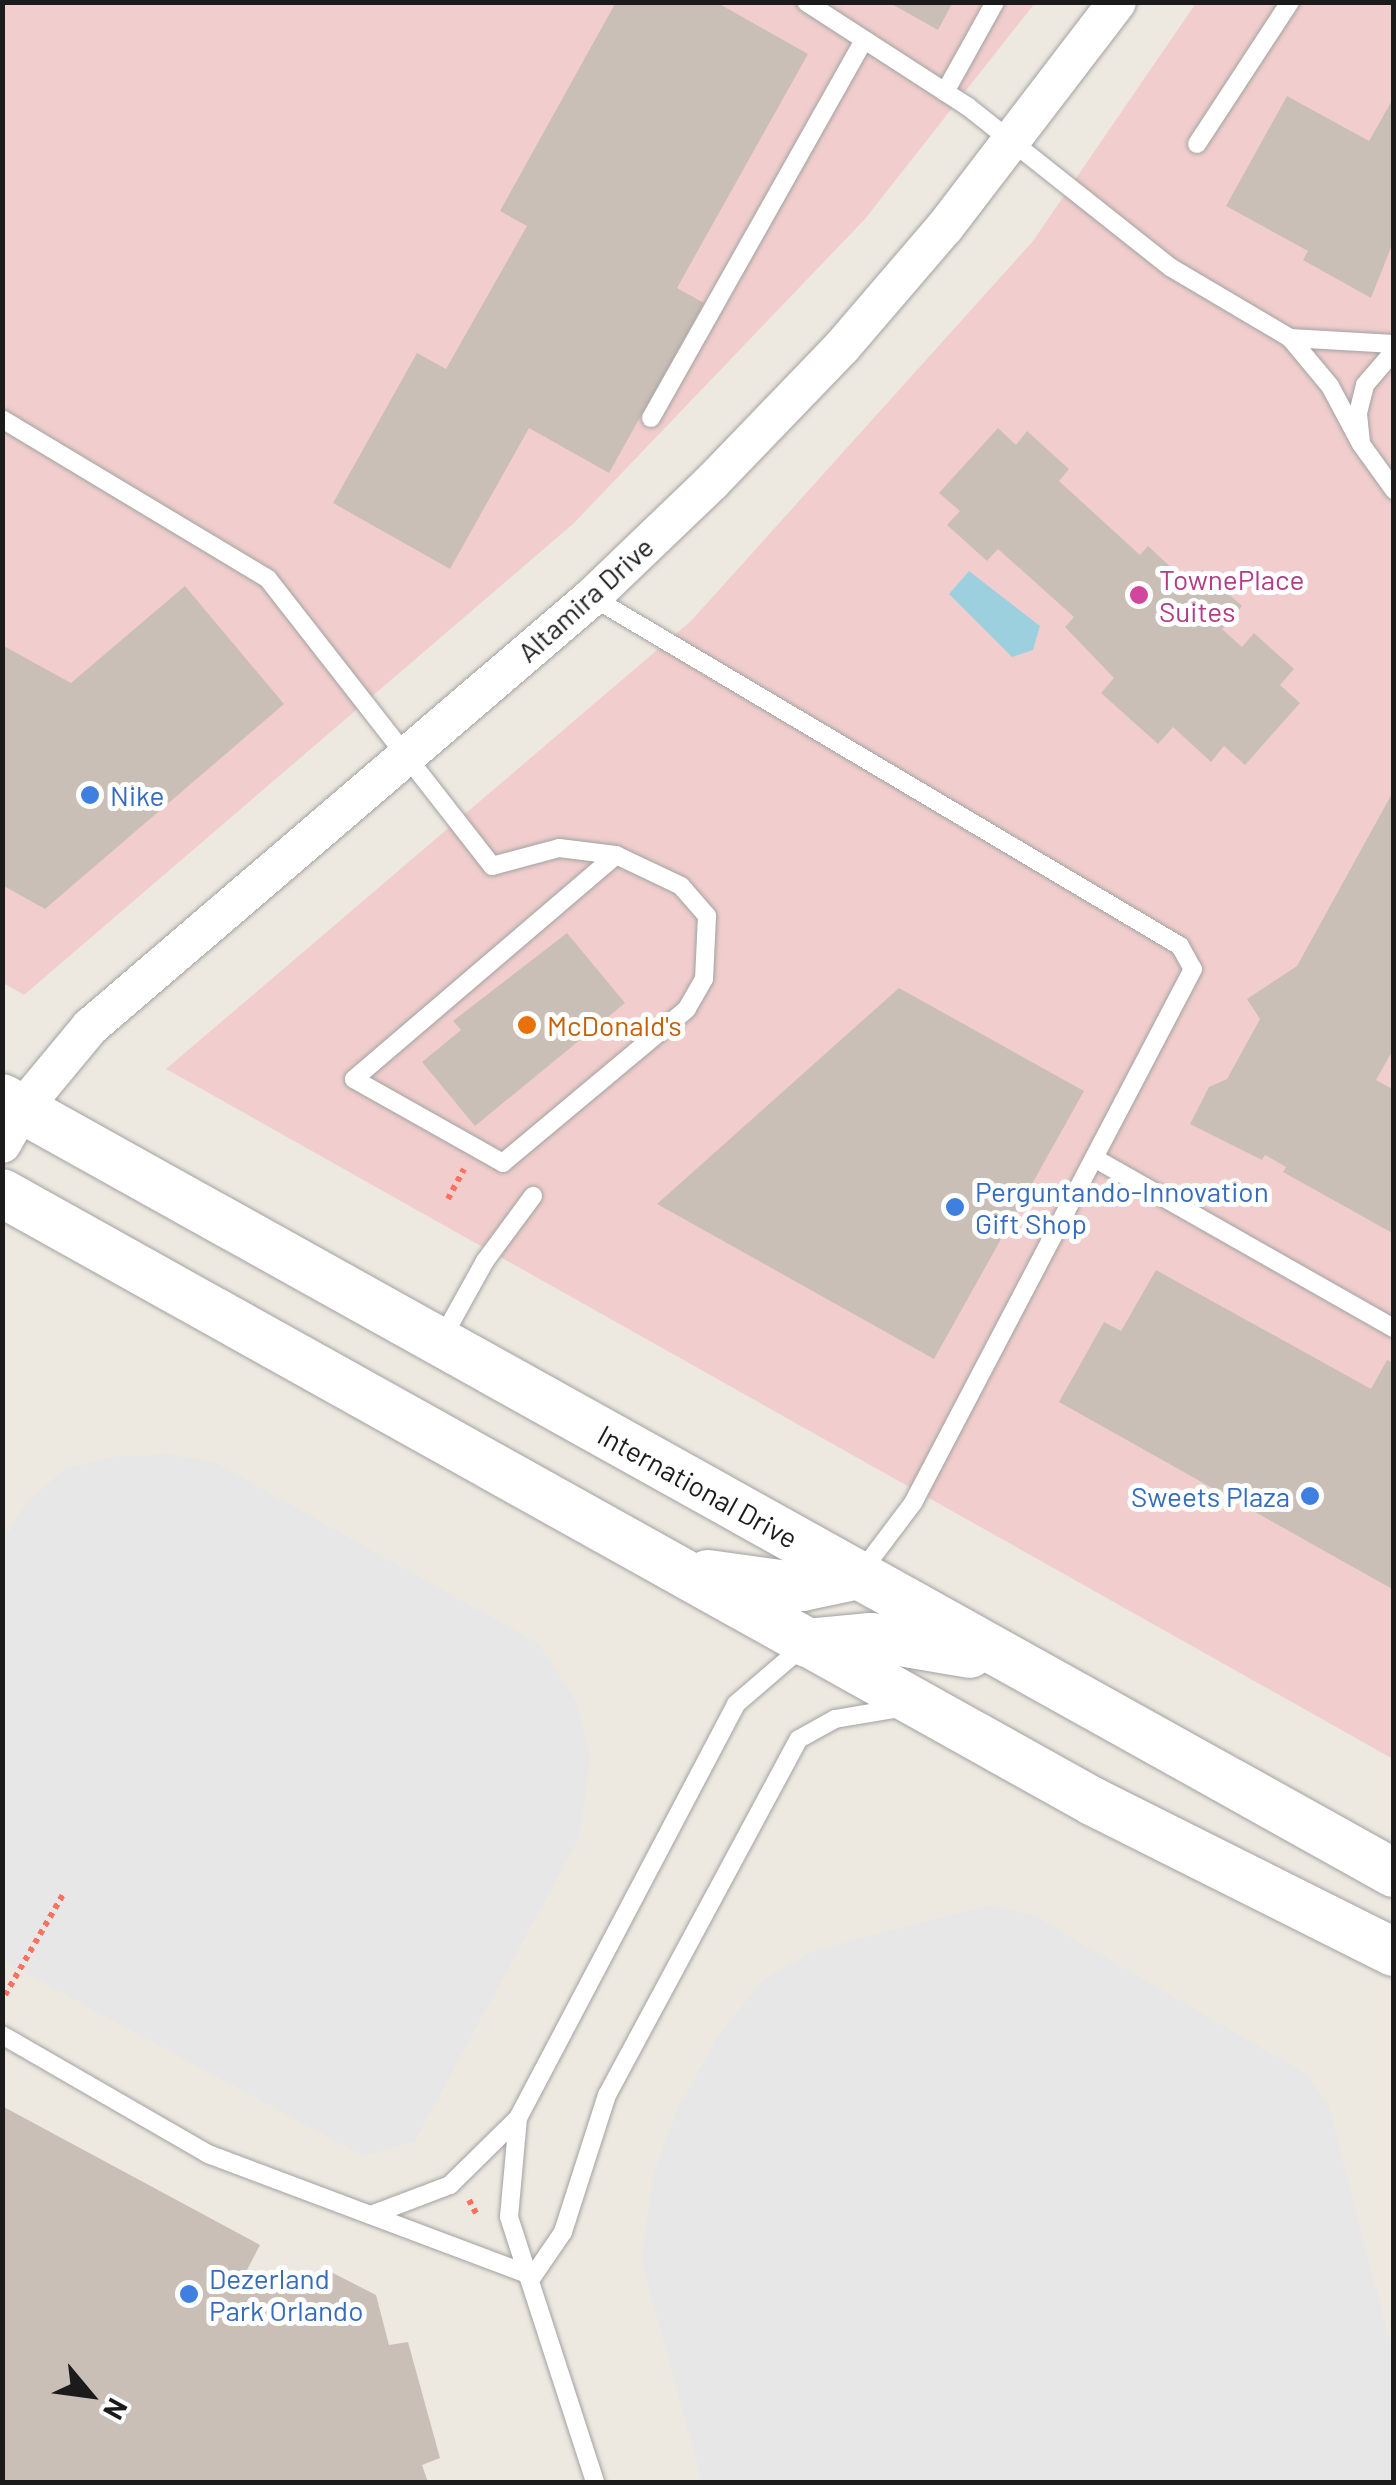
<!DOCTYPE html>
<html>
<head>
<meta charset="utf-8">
<style>
  body { margin:0 }
  #map { position:relative; width:1396px; height:2485px; overflow:hidden; background:#eee9e0; font-family:Barlow,sans-serif }
  div>[style] { position:absolute }
  .commercial>* { inset:0; background:#f1cecd }
  .parking>* { inset:0; background:#e7e7e7 }
  .water>* { inset:0; background:#9cd0df }
  .building>* { inset:0; background:#cabfb6 }
  .path>* { height:6px; margin-top:-3px; transform-origin:0; background:repeating-linear-gradient(90deg,#ff715f 0 5px,transparent 0 10px) }
  .roads { filter:drop-shadow(0 0 2px #a2a2a2) drop-shadow(0 0 2px #a2a2a2) }
  .service>* { height:18px; margin:-9px; padding:0 9px; transform-origin:9px; border-radius:9px; background:#fff }
  .minor>* { height:38px; margin:-19px; padding:0 19px; transform-origin:19px; border-radius:19px; background:#fff }
  .tertiary>* { height:48px; margin:-24px; padding:0 24px; transform-origin:24px; border-radius:24px; background:#fff }
  .dots>* { width:28px; height:28px; translate:-50% -50%; box-sizing:border-box; border:5px solid #fff; border-radius:50% }
  span { translate:-50% -50%; white-space:nowrap; text-align:center; line-height:1.15; -webkit-text-stroke:10px #fff; paint-order:stroke }
  .hotel-label { font-size:28px; color:#b23c85 }
  .left { translate:0 -50%; text-align:left }
  .street-label { font-size:28px; color:#1b1b1b }
  .shop-label { font-size:28px; color:#366cbe }
  .right { translate:-100% -50%; text-align:right }
  .food-label { font-size:28px; color:#c56008 }
  .frame { position:absolute; inset:0; border:5px solid #1b1b1b; pointer-events:none }
  .north { position:absolute; left:40px; top:2345px; width:100px; height:100px; -webkit-text-stroke:8px #fff; paint-order:stroke; rotate:119deg; font-size:28px; font-weight:700; line-height:40px; text-align:center; color:#1b1b1b }
  .north::after { content:''; display:block; margin:auto; width:35px; height:45px; background:#1b1b1b; clip-path:polygon(50% 0,100% 100%,50% 72%,0 100%) }
</style>
</head>
<body>
<div id="map">
  <div class="commercial">
    <div style="clip-path:polygon(3px 3px,1035px 3px,865px 219px,574px 523px,24px 995px,3px 983px)"></div>
    <div style="clip-path:polygon(1196px 3px,1393px 3px,1393px 1759px,166px 1069px,691px 621px,1033px 241px)"></div>
  </div>
  <div class="parking">
    <div style="clip-path:polygon(167px 1454px,214px 1462px,539px 1644px,576px 1701px,591px 1757px,579px 1838px,415px 2141px,363px 2156px,3px 1961px,3px 1542px,24px 1505px,63px 1470px,111px 1457px)"></div>
    <div style="clip-path:polygon(993px 1904px,1036px 1917px,1306px 2074px,1329px 2106px,1393px 2354px,1393px 2482px,702px 2482px,641px 2260px,653px 2175px,677px 2110px,719px 2034px,764px 1979px,813px 1951px)"></div>
  </div>
  <div class="water">
    <div style="clip-path:polygon(969px 571px,1040px 626px,1033px 650px,1012px 657px,949px 594px)"></div>
  </div>
  <div class="building">
    <div style="clip-path:polygon(616px 2px,716px 2px,808px 54px,677px 288px,704px 303px,609px 473px,529px 428px,450px 569px,333px 503px,417px 353px,446px 369px,527px 226px,500px 211px)"></div>
    <div style="clip-path:polygon(888px 2px,953px 2px,938px 30px)"></div>
    <div style="clip-path:polygon(1287px 96px,1369px 141px,1394px 97px,1394px 240px,1371px 298px,1303px 260px,1308px 251px,1226px 206px)"></div>
    <div style="clip-path:polygon(998px 428px,1016px 445px,1027px 431px,1069px 469px,1059px 481px,1140px 555px,1148px 546px,1189px 584px,1202px 570px,1242px 606px,1222px 629px,1242px 647px,1254px 633px,1294px 669px,1280px 685px,1300px 703px,1245px 765px,1224px 746px,1211px 762px,1173px 727px,1158px 744px,1101px 693px,1114px 678px,1065px 627px,1074px 617px,998px 549px,987px 561px,947px 525px,960px 511px,939px 493px)"></div>
    <div style="clip-path:polygon(185px 586px,284px 704px,45px 909px,2px 885px,2px 645px,71px 683px)"></div>
    <div style="clip-path:polygon(1394px 790px,1394px 1048px,1376px 1080px,1394px 1090px,1394px 1234px,1283px 1172px,1286px 1167px,1265px 1155px,1262px 1160px,1190px 1124px,1209px 1087px,1227px 1079px,1260px 1019px,1247px 999px,1297px 966px)"></div>
    <div style="clip-path:polygon(567px 933px,625px 1003px,475px 1126px,422px 1062px,461px 1030px,453px 1021px)"></div>
    <div style="clip-path:polygon(899px 988px,1084px 1091px,934px 1359px,657px 1204px)"></div>
    <div style="clip-path:polygon(1156px 1270px,1371px 1389px,1387px 1360px,1394px 1363px,1394px 1590px,1059px 1402px,1104px 1322px,1121px 1331px)"></div>
    <div style="clip-path:polygon(2px 2106px,260px 2245px,238px 2287px,254px 2293px,329px 2271px,376px 2295px,389px 2345px,408px 2342px,440px 2458px,422px 2465px,428px 2482px,2px 2482px)"></div>
  </div>
  <div class="path">
    <div style="left:448px;top:1199px;width:34px;rotate:-62deg"></div>
    <div style="left:5px;top:1995px;width:118px;rotate:-60deg"></div>
    <div style="left:469px;top:2200px;width:15px;rotate:62deg"></div>
  </div>
  <div class="roads">
    <div class="service">
      <div style="left:806px;top:2px;width:192px;rotate:32.9deg"></div>
      <div style="left:967px;top:106px;width:259px;rotate:38.4deg"></div>
      <div style="left:1170px;top:267px;width:139px;rotate:30.6deg"></div>
      <div style="left:1290px;top:338px;width:62px;rotate:50.2deg"></div>
      <div style="left:1330px;top:386px;width:66px;rotate:61.9deg"></div>
      <div style="left:945px;top:92px;width:103px;rotate:-60.9deg"></div>
      <div style="left:1197px;top:144px;width:170px;rotate:-56.8deg"></div>
      <div style="left:1290px;top:338px;width:104px;rotate:3.3deg"></div>
      <div style="left:1394px;top:351px;width:45px;rotate:130.5deg"></div>
      <div style="left:1365px;top:385px;width:30px;rotate:104deg"></div>
      <div style="left:1358px;top:414px;width:30px;rotate:84deg"></div>
      <div style="left:1361px;top:444px;width:57px;rotate:54.3deg"></div>
      <div style="left:651px;top:418px;width:434px;rotate:-60.6deg"></div>
      <div style="left:2px;top:419px;width:310px;rotate:31deg"></div>
      <div style="left:268px;top:579px;width:364px;rotate:52deg"></div>
      <div style="left:492px;top:866px;width:69px;rotate:-15deg"></div>
      <div style="left:559px;top:848px;width:57px;rotate:7deg"></div>
      <div style="left:616px;top:855px;width:72px;rotate:25.5deg"></div>
      <div style="left:681px;top:886px;width:40px;rotate:49deg"></div>
      <div style="left:707px;top:916px;width:63px;rotate:92.7deg"></div>
      <div style="left:704px;top:979px;width:34px;rotate:120deg"></div>
      <div style="left:687px;top:1009px;width:240px;rotate:140.1deg"></div>
      <div style="left:503px;top:1163px;width:171px;rotate:-150.6deg"></div>
      <div style="left:354px;top:1079px;width:345px;rotate:-40.5deg"></div>
      <div style="left:592px;top:597px;width:684px;rotate:30.69deg"></div>
      <div style="left:1180px;top:946px;width:26px;rotate:61deg"></div>
      <div style="left:1193px;top:969px;width:603px;rotate:117.67deg"></div>
      <div style="left:913px;top:1503px;width:86px;rotate:127deg"></div>
      <div style="left:1096px;top:1159px;width:343px;rotate:29.6deg"></div>
      <div style="left:440px;top:1342px;width:93px;rotate:-60.9deg"></div>
      <div style="left:485px;top:1261px;width:81px;rotate:-53.6deg"></div>
      <div style="left:2px;top:2035px;width:238px;rotate:30deg"></div>
      <div style="left:208px;top:2154px;width:347px;rotate:20.6deg"></div>
      <div style="left:518px;top:2118px;width:99px;rotate:95.2deg"></div>
      <div style="left:509px;top:2217px;width:279px;rotate:72deg"></div>
      <div style="left:371px;top:2215px;width:85px;rotate:-20.8deg"></div>
      <div style="left:450px;top:2185px;width:95px;rotate:-44.6deg"></div>
      <div style="left:518px;top:2118px;width:468px;rotate:-62.2deg"></div>
      <div style="left:736px;top:1704px;width:94px;rotate:-40.7deg"></div>
      <div style="left:533px;top:2276px;width:53px;rotate:-55.7deg"></div>
      <div style="left:563px;top:2232px;width:144px;rotate:-72.2deg"></div>
      <div style="left:607px;top:2095px;width:404px;rotate:-61.7deg"></div>
      <div style="left:799px;top:1739px;width:41px;rotate:-29.1deg"></div>
      <div style="left:835px;top:1719px;width:71px;rotate:-9.7deg"></div>
    </div>
    <div class="minor">
      <div style="left:2px;top:1144px;width:40px;rotate:-60.3deg"></div>
      <div style="left:22px;top:1109px;width:107px;rotate:-50.3deg"></div>
      <div style="left:90px;top:1027px;width:661px;rotate:-40.58deg"></div>
      <div style="left:592px;top:597px;width:166px;rotate:-43.8deg"></div>
      <div style="left:712px;top:482px;width:187px;rotate:-46.1deg"></div>
      <div style="left:842px;top:347px;width:158px;rotate:-49.4deg"></div>
      <div style="left:945px;top:227px;width:283px;rotate:-52.6deg"></div>
    </div>
    <div class="tertiary">
      <div style="left:2px;top:1098px;width:1593px;rotate:29.11deg"></div>
      <div style="left:2px;top:1193px;width:1250px;rotate:29.15deg"></div>
      <div style="left:1094px;top:1802px;width:335px;rotate:26.6deg"></div>
      <div style="left:708px;top:1574px;width:95px;rotate:7.9deg"></div>
      <div style="left:802px;top:1587px;width:58px;rotate:-11.9deg"></div>
      <div style="left:807px;top:1643px;width:64px;rotate:-5.4deg"></div>
      <div style="left:871px;top:1637px;width:100px;rotate:9.7deg"></div>
    </div>
  </div>
  <div class="dots">
    <div style="left:1139px;top:595px;background:#d1479c"></div>
    <div style="left:90px;top:795px;background:#3f7fe0"></div>
    <div style="left:527px;top:1025px;background:#e8710a"></div>
    <div style="left:955px;top:1207px;background:#3f7fe0"></div>
    <div style="left:1310px;top:1496px;background:#3f7fe0"></div>
    <div style="left:189px;top:2294px;background:#3f7fe0"></div>
  </div>
  <div class="hotel-label">
    <span class="left" style="left:1159px;top:595px">TownePlace<br>Suites</span>
  </div>
  <div class="street-label">
    <span style="left:585px;top:599px;rotate:-42deg">Altamira Drive</span>
    <span style="left:698px;top:1486px;rotate:29deg">International Drive</span>
  </div>
  <div class="shop-label">
    <span class="left" style="left:110px;top:795px">Nike</span>
    <span class="left" style="left:975px;top:1207px">Perguntando-Innovation<br>Gift Shop</span>
    <span class="right" style="left:1290px;top:1496px">Sweets Plaza</span>
    <span class="left" style="left:209px;top:2294px">Dezerland<br>Park Orlando</span>
  </div>
  <div class="food-label">
    <span class="left" style="left:547px;top:1025px">McDonald's</span>
  </div>
  <div class="frame"></div>
  <div class="north">N</div>
</div>
</body>
</html>
